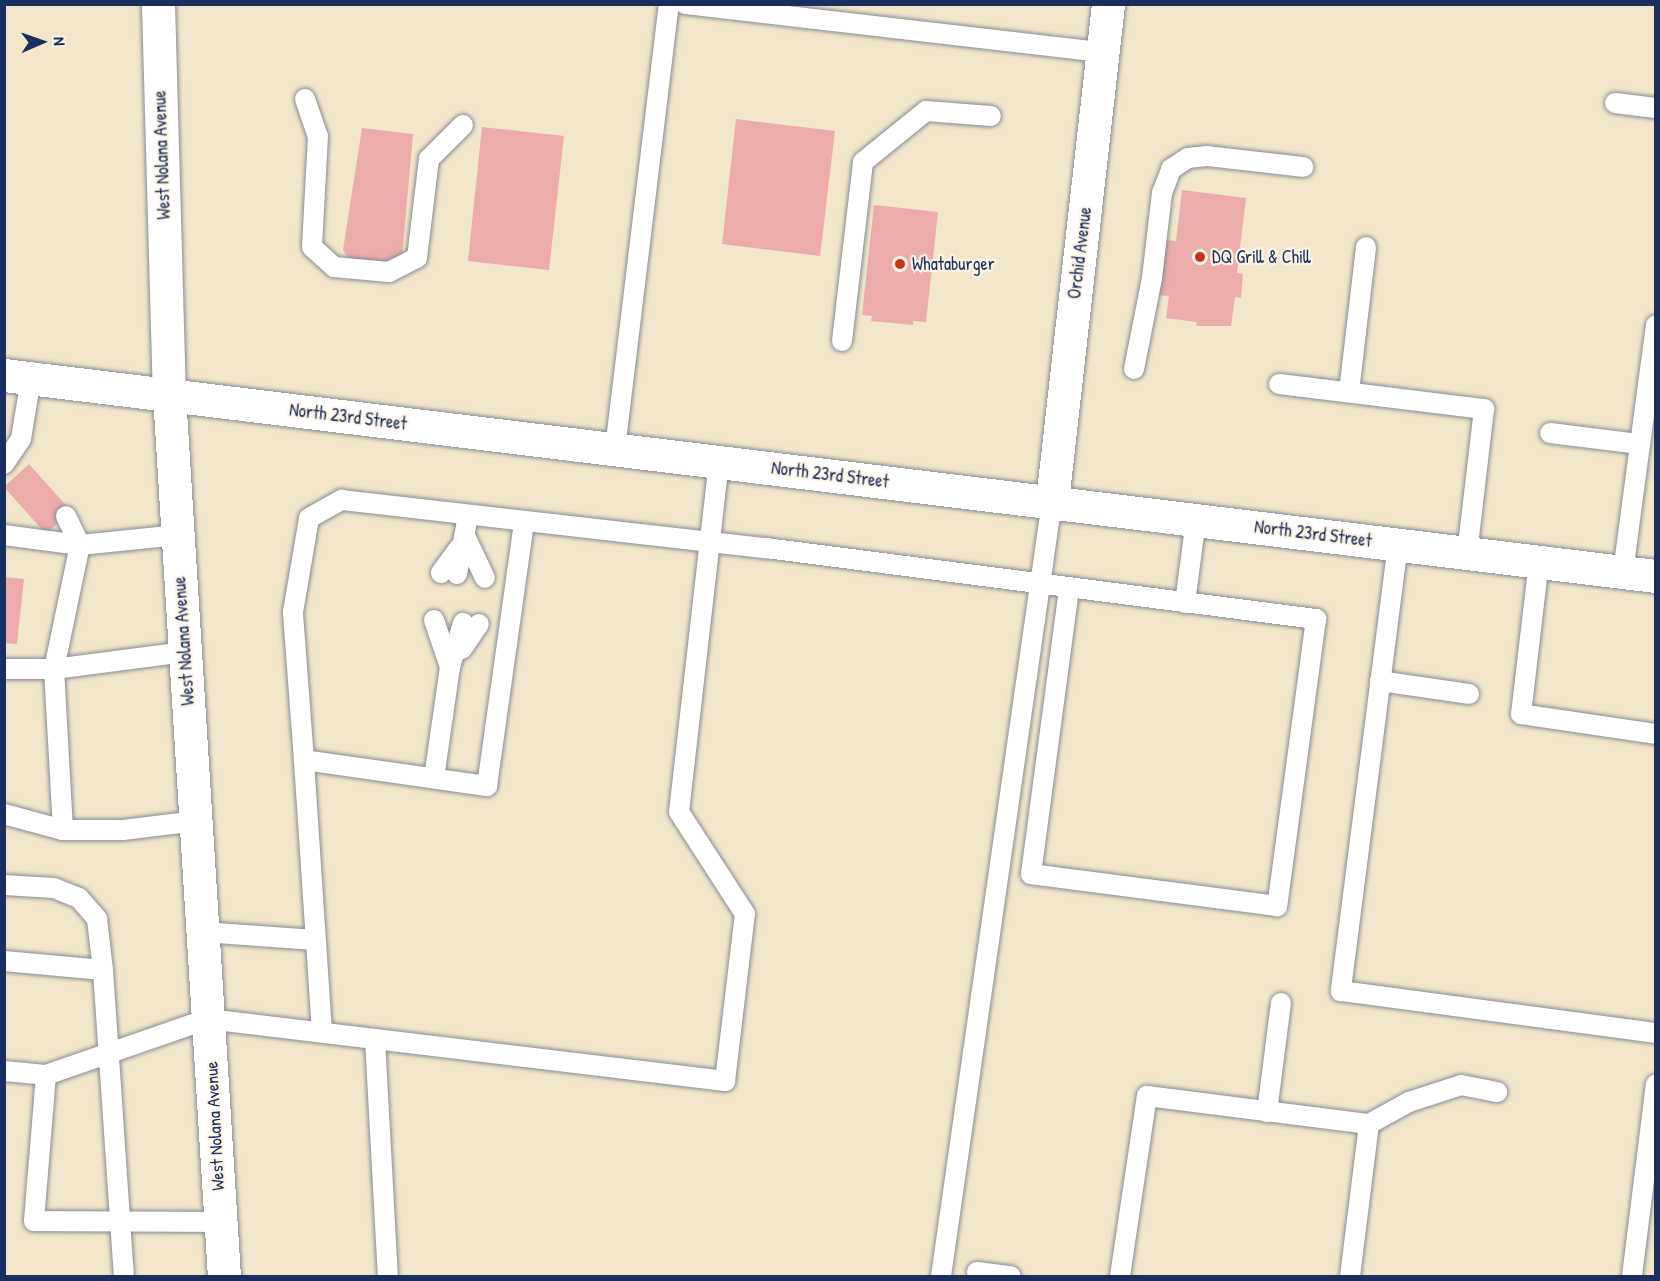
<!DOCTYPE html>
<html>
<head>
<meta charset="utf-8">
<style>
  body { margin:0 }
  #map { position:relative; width:1660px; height:1281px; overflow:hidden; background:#f2e7cb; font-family:"Patrick Hand",sans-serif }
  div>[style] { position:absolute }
  .building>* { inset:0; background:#ecacab }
  .roads { filter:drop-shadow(0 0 2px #868b94) drop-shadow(0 0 2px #868b94) }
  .lane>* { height:20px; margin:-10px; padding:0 10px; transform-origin:10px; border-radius:10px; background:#fff }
  .street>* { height:33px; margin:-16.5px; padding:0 16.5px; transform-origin:16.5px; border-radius:16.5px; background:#fff }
  .secondary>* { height:33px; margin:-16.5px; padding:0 16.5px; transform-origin:16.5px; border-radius:16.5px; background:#fff }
  .dots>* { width:16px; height:16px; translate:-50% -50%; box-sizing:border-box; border:3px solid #fcf5e5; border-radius:50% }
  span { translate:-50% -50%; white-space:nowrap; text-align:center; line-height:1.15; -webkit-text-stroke:4.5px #fcf5e5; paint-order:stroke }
  .street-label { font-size:18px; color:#1b2f5e }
  .poi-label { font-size:18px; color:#1b2f5e }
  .left { translate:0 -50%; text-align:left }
  .frame { position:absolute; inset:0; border:6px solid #1b2f5e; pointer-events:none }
  .north { position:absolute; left:12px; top:12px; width:60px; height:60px; -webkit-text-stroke:4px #fcf5e5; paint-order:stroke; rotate:88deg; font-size:16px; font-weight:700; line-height:24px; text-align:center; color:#1b2f5e }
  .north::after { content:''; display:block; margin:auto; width:21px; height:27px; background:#1b2f5e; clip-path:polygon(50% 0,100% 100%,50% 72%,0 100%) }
</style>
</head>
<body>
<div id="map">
  <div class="building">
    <div style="clip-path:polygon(736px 119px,835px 131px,820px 256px,722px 244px)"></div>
    <div style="clip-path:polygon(482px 127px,564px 136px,549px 270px,468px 261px)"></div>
    <div style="clip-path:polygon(362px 128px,413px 134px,402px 257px,394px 263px,349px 259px,343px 250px)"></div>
    <div style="clip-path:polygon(1182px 190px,1246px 198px,1237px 273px,1243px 274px,1241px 298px,1235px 297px,1231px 326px,1196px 326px,1197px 322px,1166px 318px,1169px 296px,1156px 295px,1163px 240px,1176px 241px)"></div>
    <div style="clip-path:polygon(874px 205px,938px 212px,926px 322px,913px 321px,913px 325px,871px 321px,872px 316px,862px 315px)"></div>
    <div style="clip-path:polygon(29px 464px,71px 511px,46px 534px,4px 487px)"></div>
    <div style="clip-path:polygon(4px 577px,24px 579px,17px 644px,4px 643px)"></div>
  </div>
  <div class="roads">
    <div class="lane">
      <div style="left:685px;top:4px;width:420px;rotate:6.6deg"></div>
      <div style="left:305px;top:99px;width:39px;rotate:71deg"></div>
      <div style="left:318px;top:136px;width:111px;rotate:93.1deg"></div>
      <div style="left:312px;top:247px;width:30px;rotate:42deg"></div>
      <div style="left:334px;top:267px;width:55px;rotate:5.2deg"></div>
      <div style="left:389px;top:272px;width:31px;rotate:-27deg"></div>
      <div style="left:417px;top:258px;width:100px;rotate:-83.1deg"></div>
      <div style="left:429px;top:159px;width:48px;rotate:-45deg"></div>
      <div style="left:1615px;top:103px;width:41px;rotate:7deg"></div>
      <div style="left:842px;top:341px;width:180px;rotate:-83.3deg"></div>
      <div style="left:863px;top:162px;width:81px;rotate:-39deg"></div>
      <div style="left:926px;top:111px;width:65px;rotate:4.4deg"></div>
      <div style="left:1134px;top:369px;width:93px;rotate:-78.8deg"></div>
      <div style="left:1152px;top:278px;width:86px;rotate:-83.3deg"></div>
      <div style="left:1162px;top:193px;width:26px;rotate:-69deg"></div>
      <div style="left:1171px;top:169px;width:20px;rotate:-33deg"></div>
      <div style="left:1188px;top:158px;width:19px;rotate:-6deg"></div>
      <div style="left:1207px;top:156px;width:97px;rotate:6.5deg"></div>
      <div style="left:1279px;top:384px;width:207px;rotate:7deg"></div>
      <div style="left:1484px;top:409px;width:145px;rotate:96.7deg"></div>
      <div style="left:1349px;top:392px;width:146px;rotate:-83.3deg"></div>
      <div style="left:1550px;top:433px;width:91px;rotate:7deg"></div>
      <div style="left:615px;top:449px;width:448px;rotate:-83.1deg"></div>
      <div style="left:4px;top:464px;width:30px;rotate:-56deg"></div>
      <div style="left:21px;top:439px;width:62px;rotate:-80.7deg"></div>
      <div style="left:4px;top:535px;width:77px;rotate:7.5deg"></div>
      <div style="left:80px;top:545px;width:99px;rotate:-5.8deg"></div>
      <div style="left:466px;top:538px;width:44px;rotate:64.6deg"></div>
      <div style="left:1398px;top:544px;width:451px;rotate:97.3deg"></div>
      <div style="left:1341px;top:991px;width:318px;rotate:7.6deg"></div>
      <div style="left:1539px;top:561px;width:154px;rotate:96.7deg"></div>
      <div style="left:1521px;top:714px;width:136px;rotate:8.4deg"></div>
      <div style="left:1623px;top:572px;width:249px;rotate:-82.4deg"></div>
      <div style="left:441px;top:573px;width:31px;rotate:-54deg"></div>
      <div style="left:457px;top:574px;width:59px;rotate:-79.3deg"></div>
      <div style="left:1185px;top:603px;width:85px;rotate:-82.5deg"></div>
      <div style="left:434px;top:620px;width:50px;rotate:71.2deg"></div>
      <div style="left:462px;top:649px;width:30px;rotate:-56deg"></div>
      <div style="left:4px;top:669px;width:50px"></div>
      <div style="left:54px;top:669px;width:132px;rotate:-7.4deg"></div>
      <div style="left:1380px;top:681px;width:90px;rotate:8.3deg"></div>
      <div style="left:304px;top:760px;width:148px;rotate:-94.3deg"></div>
      <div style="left:293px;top:612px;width:95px;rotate:-80.3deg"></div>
      <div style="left:309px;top:518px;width:38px;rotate:-29deg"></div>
      <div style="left:342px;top:500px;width:427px;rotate:6.5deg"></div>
      <div style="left:766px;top:548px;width:555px;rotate:7.36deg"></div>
      <div style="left:1316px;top:619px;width:290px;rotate:97.7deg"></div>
      <div style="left:1277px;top:906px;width:248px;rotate:-172.6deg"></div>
      <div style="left:1031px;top:874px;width:289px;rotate:-82.4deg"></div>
      <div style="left:434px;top:778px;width:112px;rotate:-81.8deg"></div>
      <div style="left:450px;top:667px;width:46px;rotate:-73.5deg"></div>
      <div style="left:4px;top:814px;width:61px;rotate:15.2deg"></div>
      <div style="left:63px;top:830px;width:60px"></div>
      <div style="left:123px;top:830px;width:74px;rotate:-7deg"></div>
      <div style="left:63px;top:830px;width:161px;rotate:-93.2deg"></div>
      <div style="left:54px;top:669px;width:127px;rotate:-78.2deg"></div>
      <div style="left:80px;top:545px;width:32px;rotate:-116deg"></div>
      <div style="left:4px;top:885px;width:50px;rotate:3.4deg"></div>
      <div style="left:54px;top:888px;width:27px;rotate:22deg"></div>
      <div style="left:79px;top:898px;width:28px;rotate:49deg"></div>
      <div style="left:97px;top:919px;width:51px;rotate:83.3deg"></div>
      <div style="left:202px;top:932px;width:114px;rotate:4deg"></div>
      <div style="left:4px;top:961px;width:99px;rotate:5.2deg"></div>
      <div style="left:103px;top:970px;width:307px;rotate:86.1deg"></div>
      <div style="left:322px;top:1032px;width:273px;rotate:-93.8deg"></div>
      <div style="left:304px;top:760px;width:185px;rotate:8.1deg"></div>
      <div style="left:487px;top:786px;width:266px;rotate:-82deg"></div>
      <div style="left:375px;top:1039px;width:237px;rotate:86.9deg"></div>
      <div style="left:4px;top:1071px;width:42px;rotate:5.4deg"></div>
      <div style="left:1267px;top:1112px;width:110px;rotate:-82.7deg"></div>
      <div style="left:1369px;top:1124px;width:46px;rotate:-28.8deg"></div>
      <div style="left:1409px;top:1102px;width:55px;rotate:-18.1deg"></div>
      <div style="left:1461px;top:1085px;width:37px;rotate:11deg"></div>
      <div style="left:220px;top:1222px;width:186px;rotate:-179.7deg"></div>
      <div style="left:34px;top:1221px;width:146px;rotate:-85.3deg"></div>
      <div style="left:46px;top:1075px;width:171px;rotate:-19.1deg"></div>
      <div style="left:208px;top:1019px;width:521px;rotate:6.84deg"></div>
      <div style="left:725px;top:1081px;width:168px;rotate:-83.2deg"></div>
      <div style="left:745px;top:914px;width:121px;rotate:-122.9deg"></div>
      <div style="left:679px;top:812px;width:352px;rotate:-83.5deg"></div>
      <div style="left:977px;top:1272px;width:34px;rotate:7deg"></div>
      <div style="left:941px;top:1276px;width:783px;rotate:-81.85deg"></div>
      <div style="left:1120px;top:1276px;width:182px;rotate:-81.5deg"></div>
      <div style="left:1147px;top:1096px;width:224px;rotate:7.2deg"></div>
      <div style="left:1369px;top:1124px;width:153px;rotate:97.1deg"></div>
      <div style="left:1632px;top:1276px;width:193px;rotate:-82.9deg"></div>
    </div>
    <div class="street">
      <div style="left:1052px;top:501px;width:500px;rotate:-83.57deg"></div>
    </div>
    <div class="secondary">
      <div style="left:158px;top:4px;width:391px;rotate:88.4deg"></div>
      <div style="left:169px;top:395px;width:883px;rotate:86.43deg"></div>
      <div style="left:4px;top:375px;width:1664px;rotate:6.94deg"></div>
    </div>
  </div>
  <div class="dots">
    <div style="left:1200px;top:257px;background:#c8321e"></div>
    <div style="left:900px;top:264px;background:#c8321e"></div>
  </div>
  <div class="street-label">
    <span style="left:162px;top:155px;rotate:-92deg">West Nolana Avenue</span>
    <span style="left:1080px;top:253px;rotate:-83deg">Orchid Avenue</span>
    <span style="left:348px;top:417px;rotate:7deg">North 23rd Street</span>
    <span style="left:830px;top:475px;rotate:7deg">North 23rd Street</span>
    <span style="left:1313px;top:534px;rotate:7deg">North 23rd Street</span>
    <span style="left:184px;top:641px;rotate:-94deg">West Nolana Avenue</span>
    <span style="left:215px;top:1126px;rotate:-93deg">West Nolana Avenue</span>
  </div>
  <div class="poi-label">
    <span class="left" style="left:1212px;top:257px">DQ Grill &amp; Chill</span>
    <span class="left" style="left:912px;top:264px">Whataburger</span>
  </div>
  <div class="frame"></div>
  <div class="north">N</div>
</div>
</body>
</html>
